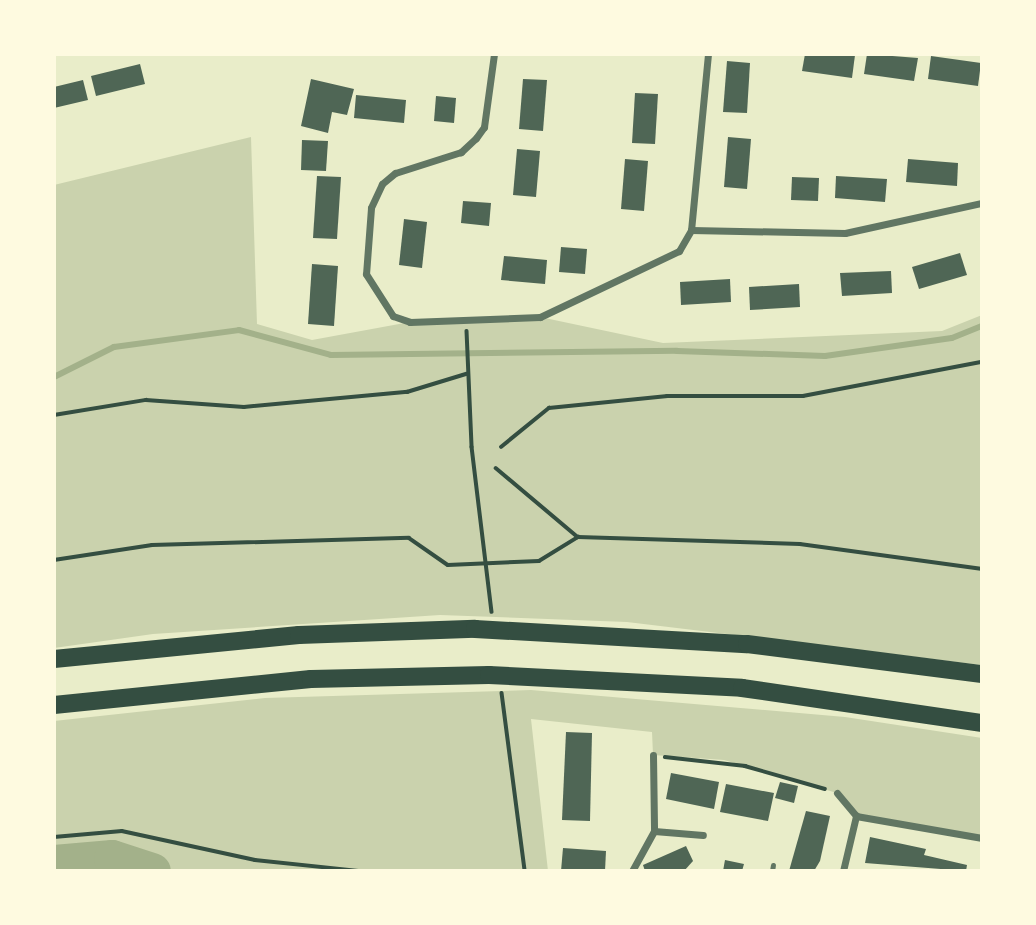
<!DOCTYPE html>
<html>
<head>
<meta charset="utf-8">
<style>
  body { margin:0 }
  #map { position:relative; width:1036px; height:925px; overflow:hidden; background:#e9edc9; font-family:Barlow,sans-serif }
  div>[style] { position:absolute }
  .green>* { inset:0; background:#cad2ad }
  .stream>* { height:6px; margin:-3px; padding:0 3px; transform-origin:3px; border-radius:3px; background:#a3b18a }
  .river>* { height:37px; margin:-18.5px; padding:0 18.5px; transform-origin:18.5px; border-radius:18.5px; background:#a3b18a }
  .building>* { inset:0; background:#4f6655 }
  .path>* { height:3.5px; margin:-1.75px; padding:0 1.75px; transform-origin:1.75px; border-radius:1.75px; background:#344e41 }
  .service>* { height:5px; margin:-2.5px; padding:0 2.5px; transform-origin:2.5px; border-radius:2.5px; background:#617663 }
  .minor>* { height:7px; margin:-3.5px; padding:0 3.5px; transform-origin:3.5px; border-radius:3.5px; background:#617663 }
  .trunk>* { height:18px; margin:-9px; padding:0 9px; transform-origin:9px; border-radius:9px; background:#344e41 }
  span { translate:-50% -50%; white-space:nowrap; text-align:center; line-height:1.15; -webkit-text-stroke:5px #fefae0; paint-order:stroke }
  .frame { position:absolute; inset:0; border:56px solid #fefae0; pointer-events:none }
</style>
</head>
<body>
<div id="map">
  <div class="green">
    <div style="clip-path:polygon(251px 137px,257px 324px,312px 340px,410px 322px,540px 317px,663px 343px,942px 331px,982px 315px,982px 665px,627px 622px,440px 615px,153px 634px,54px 648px,54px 185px)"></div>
    <div style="clip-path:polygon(531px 690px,845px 717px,982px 738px,982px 838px,856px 816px,837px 793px,724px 760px,653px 755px,652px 732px,531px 719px,548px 871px,54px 871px,54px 721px,265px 698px)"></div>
  </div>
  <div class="stream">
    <div style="left:54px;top:377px;width:67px;rotate:-26.6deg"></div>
    <div style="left:114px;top:347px;width:126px;rotate:-7.7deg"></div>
    <div style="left:239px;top:330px;width:95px;rotate:15.2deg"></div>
    <div style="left:331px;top:355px;width:346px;rotate:-0.7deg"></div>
    <div style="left:677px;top:351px;width:148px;rotate:1.9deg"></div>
    <div style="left:825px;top:356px;width:128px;rotate:-8.1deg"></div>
    <div style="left:952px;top:338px;width:32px;rotate:-22deg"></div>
  </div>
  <div class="river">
    <div style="left:54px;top:863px;width:58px;rotate:-4.9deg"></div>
    <div style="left:112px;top:858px;width:42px;rotate:18deg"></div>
  </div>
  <div class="building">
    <div style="clip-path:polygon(805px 54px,855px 55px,852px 78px,802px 71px)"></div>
    <div style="clip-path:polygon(867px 54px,918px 58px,914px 81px,864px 74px)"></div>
    <div style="clip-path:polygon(931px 56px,981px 63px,978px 86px,928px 79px)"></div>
    <div style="clip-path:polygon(727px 61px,750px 63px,747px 113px,723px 112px)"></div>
    <div style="clip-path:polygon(140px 64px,145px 84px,96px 96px,91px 76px)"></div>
    <div style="clip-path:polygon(311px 79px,354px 89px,347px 115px,332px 112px,328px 133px,301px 126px)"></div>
    <div style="clip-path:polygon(523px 79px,547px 80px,543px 131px,519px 129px)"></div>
    <div style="clip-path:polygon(83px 80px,88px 100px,54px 108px,54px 87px)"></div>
    <div style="clip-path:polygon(635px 93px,658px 94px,655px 144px,632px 143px)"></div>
    <div style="clip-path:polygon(356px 95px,406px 100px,404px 123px,354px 118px)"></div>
    <div style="clip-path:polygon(436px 96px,456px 98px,454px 123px,434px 121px)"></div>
    <div style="clip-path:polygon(728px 137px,751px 139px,747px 189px,724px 187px)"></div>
    <div style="clip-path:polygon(302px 140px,328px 141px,326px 171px,301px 170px)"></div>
    <div style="clip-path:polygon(517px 149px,540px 151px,536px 197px,513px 195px)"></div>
    <div style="clip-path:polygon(625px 159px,648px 161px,644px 211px,621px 209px)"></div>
    <div style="clip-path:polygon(908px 159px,958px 163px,957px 186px,906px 182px)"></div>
    <div style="clip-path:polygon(317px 176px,341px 177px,337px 239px,313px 238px)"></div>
    <div style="clip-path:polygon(836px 176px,887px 179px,885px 202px,835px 198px)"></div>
    <div style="clip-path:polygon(792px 177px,819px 178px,818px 201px,791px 200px)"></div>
    <div style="clip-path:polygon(463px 201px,491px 203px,489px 226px,461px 223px)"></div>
    <div style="clip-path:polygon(404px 219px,427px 222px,422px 268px,399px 265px)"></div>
    <div style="clip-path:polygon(561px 247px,587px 249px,585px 274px,559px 272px)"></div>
    <div style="clip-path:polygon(960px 253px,967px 275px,919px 289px,912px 267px)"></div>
    <div style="clip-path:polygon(504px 256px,547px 260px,545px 284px,501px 280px)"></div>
    <div style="clip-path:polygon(312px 264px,338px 266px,334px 326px,308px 324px)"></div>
    <div style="clip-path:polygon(891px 271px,892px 293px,842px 296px,840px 273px)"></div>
    <div style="clip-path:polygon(730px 279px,731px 302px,681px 305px,680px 282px)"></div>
    <div style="clip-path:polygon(799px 284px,800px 307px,750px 310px,749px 287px)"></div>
    <div style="clip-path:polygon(566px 732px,592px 733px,590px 821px,562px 820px)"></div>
    <div style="clip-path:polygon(671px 773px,719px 782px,714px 809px,666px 799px)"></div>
    <div style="clip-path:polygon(780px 782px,798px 786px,794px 803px,775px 798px)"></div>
    <div style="clip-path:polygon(726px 784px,774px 793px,768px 821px,720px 812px)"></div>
    <div style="clip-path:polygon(806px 811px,830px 816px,820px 861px,814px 871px,789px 871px)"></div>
    <div style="clip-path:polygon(870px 837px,926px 849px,924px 855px,967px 865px,966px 871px,865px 863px)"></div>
    <div style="clip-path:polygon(686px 846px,693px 861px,684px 871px,645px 871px,643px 865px)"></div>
    <div style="clip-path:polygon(563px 848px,606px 851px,605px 871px,561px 871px)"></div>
    <div style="clip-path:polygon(725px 860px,744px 864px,742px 871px,723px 871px)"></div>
  </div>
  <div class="path">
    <div style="left:467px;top:331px;width:116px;rotate:87.5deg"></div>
    <div style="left:472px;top:447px;width:166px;rotate:83.1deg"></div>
    <div style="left:54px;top:415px;width:93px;rotate:-9.3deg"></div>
    <div style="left:146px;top:400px;width:98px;rotate:4.1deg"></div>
    <div style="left:244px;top:407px;width:164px;rotate:-5.3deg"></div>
    <div style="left:407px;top:392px;width:62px;rotate:-17deg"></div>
    <div style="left:501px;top:447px;width:62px;rotate:-39.1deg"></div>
    <div style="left:549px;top:408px;width:119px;rotate:-5.8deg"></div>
    <div style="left:667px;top:396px;width:136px"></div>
    <div style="left:803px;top:396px;width:182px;rotate:-10.8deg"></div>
    <div style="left:496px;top:468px;width:107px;rotate:40.1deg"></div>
    <div style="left:578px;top:537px;width:222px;rotate:1.8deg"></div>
    <div style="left:800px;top:544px;width:184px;rotate:7.8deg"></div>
    <div style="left:54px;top:560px;width:99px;rotate:-8.7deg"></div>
    <div style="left:152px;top:545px;width:257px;rotate:-1.6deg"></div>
    <div style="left:409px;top:538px;width:47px;rotate:34.7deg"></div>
    <div style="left:448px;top:565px;width:91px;rotate:-2.5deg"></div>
    <div style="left:539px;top:561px;width:46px;rotate:-31.6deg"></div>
    <div style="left:502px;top:693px;width:179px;rotate:82.6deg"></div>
    <div style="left:665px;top:757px;width:81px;rotate:6.4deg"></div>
    <div style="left:745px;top:766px;width:83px;rotate:16deg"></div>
    <div style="left:54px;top:837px;width:68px;rotate:-5deg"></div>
    <div style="left:122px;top:831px;width:136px;rotate:12.3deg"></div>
    <div style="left:255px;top:860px;width:106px;rotate:6deg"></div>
  </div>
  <div class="service">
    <div style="left:772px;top:871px;width:6px;rotate:-81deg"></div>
  </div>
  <div class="minor">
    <div style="left:494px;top:54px;width:74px;rotate:97.8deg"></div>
    <div style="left:484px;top:127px;width:14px;rotate:126deg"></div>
    <div style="left:476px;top:138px;width:21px;rotate:137deg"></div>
    <div style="left:461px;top:152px;width:69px;rotate:162.3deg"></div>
    <div style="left:395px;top:173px;width:17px;rotate:140deg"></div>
    <div style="left:382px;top:184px;width:26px;rotate:115deg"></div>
    <div style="left:371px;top:208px;width:66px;rotate:94.3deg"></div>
    <div style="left:366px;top:274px;width:50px;rotate:57.3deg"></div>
    <div style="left:393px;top:316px;width:18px;rotate:19deg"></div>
    <div style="left:410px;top:322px;width:130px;rotate:-2.2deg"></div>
    <div style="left:540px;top:317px;width:154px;rotate:-25.4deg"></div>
    <div style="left:679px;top:251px;width:24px;rotate:-60deg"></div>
    <div style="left:708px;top:54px;width:177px;rotate:95.5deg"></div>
    <div style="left:691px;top:230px;width:154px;rotate:1.1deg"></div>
    <div style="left:845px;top:233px;width:140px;rotate:-12.4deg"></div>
    <div style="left:653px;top:755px;width:76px;rotate:89.2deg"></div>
    <div style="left:837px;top:793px;width:30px;rotate:50deg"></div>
    <div style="left:632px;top:871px;width:46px;rotate:-61.2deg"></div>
    <div style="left:654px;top:831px;width:49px;rotate:4.7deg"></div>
    <div style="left:843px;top:871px;width:57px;rotate:-76.7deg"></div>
    <div style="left:856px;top:816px;width:128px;rotate:9.9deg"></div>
  </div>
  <div class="trunk">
    <div style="left:54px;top:659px;width:246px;rotate:-5.6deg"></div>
    <div style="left:299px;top:635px;width:176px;rotate:-2deg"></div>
    <div style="left:475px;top:629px;width:272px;rotate:3.2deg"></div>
    <div style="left:747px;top:644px;width:237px;rotate:7.3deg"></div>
    <div style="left:54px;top:705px;width:258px;rotate:-5.8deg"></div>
    <div style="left:311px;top:679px;width:178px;rotate:-1.3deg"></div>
    <div style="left:489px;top:675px;width:253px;rotate:2.9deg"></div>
    <div style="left:742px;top:688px;width:243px;rotate:8.3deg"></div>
  </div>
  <div class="frame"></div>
</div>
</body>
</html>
